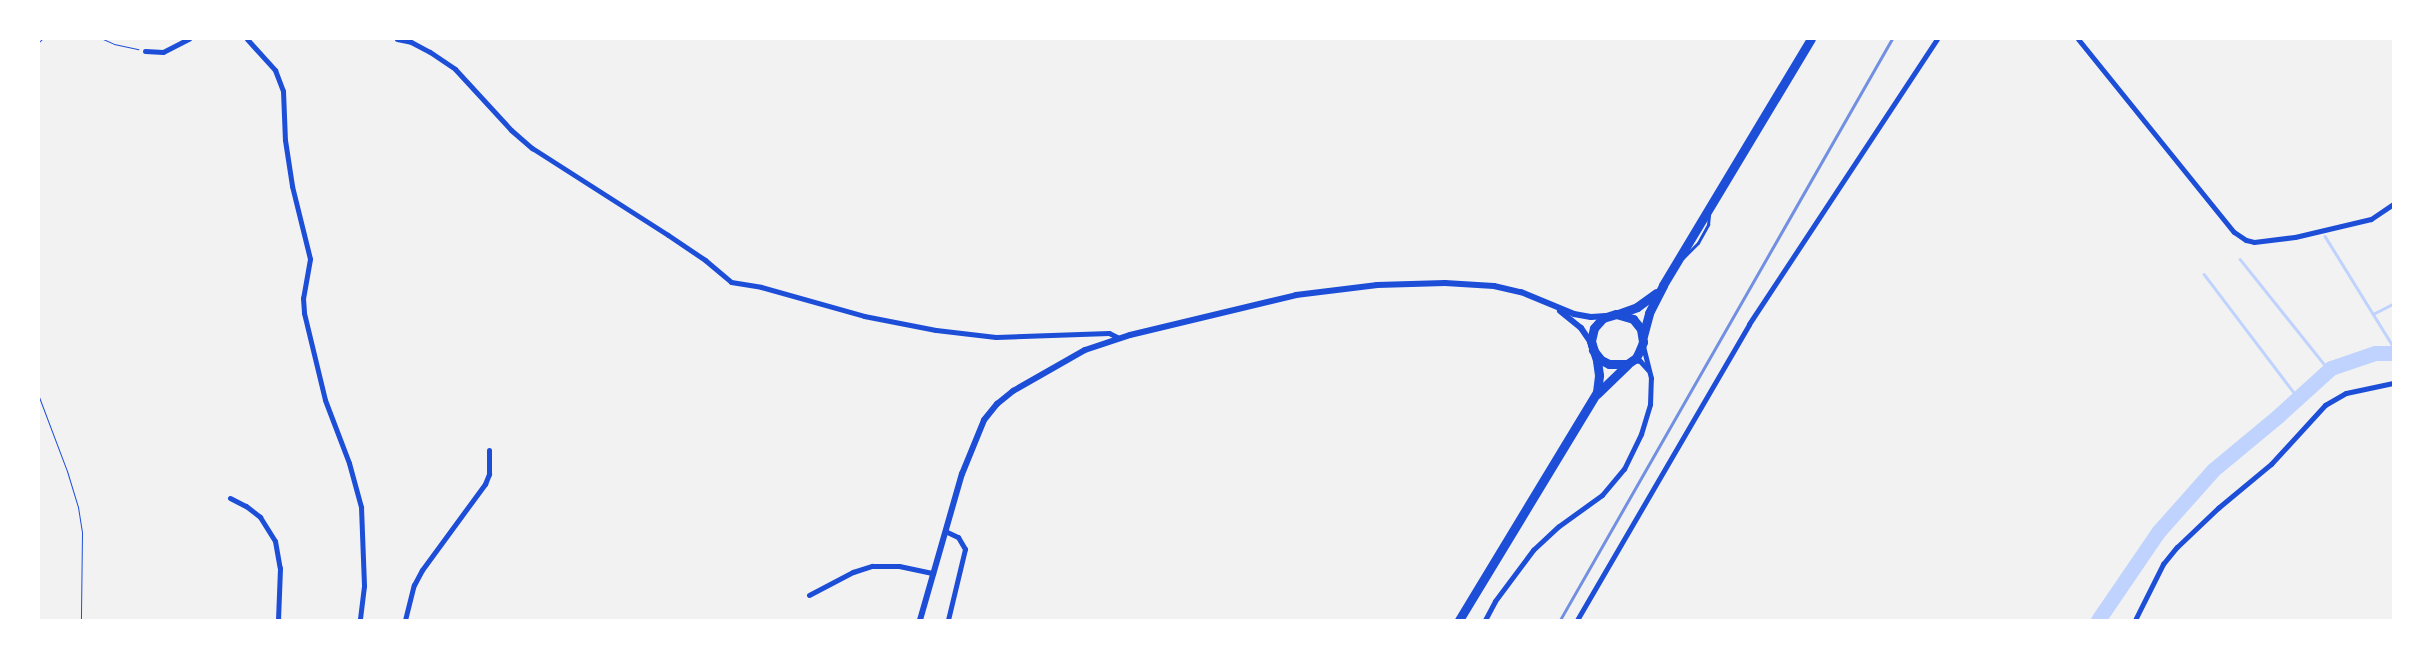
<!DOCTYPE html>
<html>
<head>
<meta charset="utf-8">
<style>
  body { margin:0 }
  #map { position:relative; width:2432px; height:659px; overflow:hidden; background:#f2f2f2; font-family:Helvetica,sans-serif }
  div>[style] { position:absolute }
  .stream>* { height:2.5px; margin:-1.25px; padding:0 1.25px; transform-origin:1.25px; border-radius:1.25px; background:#bfd3fe }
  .river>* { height:15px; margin:-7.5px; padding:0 7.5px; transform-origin:7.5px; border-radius:7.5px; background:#bfd3fe }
  .path>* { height:1px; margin:-0.5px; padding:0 0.5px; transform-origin:0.5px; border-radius:0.5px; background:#1d4ed8 }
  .service>* { height:2.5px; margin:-1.25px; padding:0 1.25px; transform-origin:1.25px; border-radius:1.25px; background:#1d4ed8 }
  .minor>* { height:5px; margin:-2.5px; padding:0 2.5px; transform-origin:2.5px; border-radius:2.5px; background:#1d4ed8 }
  .tertiary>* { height:6px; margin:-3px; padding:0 3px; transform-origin:3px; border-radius:3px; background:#1d4ed8 }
  .primary>* { height:9px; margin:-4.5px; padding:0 4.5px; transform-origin:4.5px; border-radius:4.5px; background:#1d4ed8 }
  .rail>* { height:2.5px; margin:-1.25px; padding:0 1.25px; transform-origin:1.25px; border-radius:1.25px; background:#7290e2 }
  span { translate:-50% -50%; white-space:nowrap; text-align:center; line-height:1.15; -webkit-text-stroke:5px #fff; paint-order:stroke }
  .frame { position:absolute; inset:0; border:40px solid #fff; pointer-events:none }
</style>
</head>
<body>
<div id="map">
  <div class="stream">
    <div style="left:2325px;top:236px;width:129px;rotate:58.3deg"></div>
    <div style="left:2240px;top:259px;width:142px;rotate:51.3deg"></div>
    <div style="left:2204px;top:274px;width:156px;rotate:52.8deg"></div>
    <div style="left:2373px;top:314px;width:22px;rotate:-27deg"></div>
  </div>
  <div class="river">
    <div style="left:2098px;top:620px;width:107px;rotate:-55.7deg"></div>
    <div style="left:2158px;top:532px;width:83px;rotate:-48.4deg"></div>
    <div style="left:2213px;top:470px;width:85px;rotate:-39.7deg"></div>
    <div style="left:2278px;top:416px;width:72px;rotate:-42.2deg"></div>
    <div style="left:2331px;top:368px;width:46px;rotate:-18.8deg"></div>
    <div style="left:2375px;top:353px;width:18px"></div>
  </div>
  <div class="path">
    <div style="left:103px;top:39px;width:12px;rotate:24deg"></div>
    <div style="left:114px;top:44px;width:25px;rotate:12deg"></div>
    <div style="left:39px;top:42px;width:4px;rotate:-45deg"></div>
    <div style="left:39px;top:397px;width:79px;rotate:69.3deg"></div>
    <div style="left:67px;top:471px;width:38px;rotate:73deg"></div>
    <div style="left:78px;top:507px;width:25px;rotate:81deg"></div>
    <div style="left:82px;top:532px;width:88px;rotate:90.7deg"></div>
  </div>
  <div class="service">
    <div style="left:1683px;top:258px;width:21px;rotate:-45deg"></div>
    <div style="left:1698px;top:243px;width:21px;rotate:-61deg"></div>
    <div style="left:1708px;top:225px;width:10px;rotate:-84deg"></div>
  </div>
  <div class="minor">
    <div style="left:247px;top:39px;width:42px;rotate:47.9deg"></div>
    <div style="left:275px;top:70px;width:22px;rotate:69deg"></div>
    <div style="left:283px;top:91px;width:49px;rotate:87.7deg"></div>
    <div style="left:285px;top:140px;width:47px;rotate:81.3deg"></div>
    <div style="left:292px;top:186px;width:75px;rotate:76.1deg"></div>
    <div style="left:310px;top:259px;width:40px;rotate:100deg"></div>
    <div style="left:303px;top:298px;width:15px;rotate:86deg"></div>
    <div style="left:304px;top:313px;width:89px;rotate:76.4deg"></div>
    <div style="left:325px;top:400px;width:67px;rotate:69.1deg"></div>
    <div style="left:349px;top:463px;width:46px;rotate:74.7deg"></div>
    <div style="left:361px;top:507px;width:79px;rotate:87.8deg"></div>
    <div style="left:364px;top:586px;width:34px;rotate:97deg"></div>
    <div style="left:397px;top:39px;width:14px;rotate:12deg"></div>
    <div style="left:411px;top:42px;width:21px;rotate:28deg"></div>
    <div style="left:430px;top:52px;width:30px;rotate:34deg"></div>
    <div style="left:455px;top:69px;width:83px;rotate:47.4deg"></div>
    <div style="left:511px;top:130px;width:28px;rotate:41deg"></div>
    <div style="left:532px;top:148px;width:161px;rotate:32.6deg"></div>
    <div style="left:668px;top:235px;width:45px;rotate:34deg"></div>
    <div style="left:705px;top:260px;width:34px;rotate:40deg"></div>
    <div style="left:731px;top:282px;width:30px;rotate:9deg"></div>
    <div style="left:761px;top:287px;width:107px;rotate:15.7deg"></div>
    <div style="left:864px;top:316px;width:73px;rotate:11deg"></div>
    <div style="left:936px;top:330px;width:60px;rotate:6.7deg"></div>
    <div style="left:996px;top:337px;width:113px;rotate:-2deg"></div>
    <div style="left:1109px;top:333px;width:11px;rotate:27deg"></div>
    <div style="left:2078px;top:39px;width:248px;rotate:51.1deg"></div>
    <div style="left:2234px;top:232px;width:14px;rotate:34deg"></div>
    <div style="left:2246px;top:240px;width:8px;rotate:14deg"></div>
    <div style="left:2254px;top:242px;width:41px;rotate:-7deg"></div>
    <div style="left:2295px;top:237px;width:78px;rotate:-13.3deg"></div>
    <div style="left:2371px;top:219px;width:27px;rotate:-34deg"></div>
    <div style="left:145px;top:51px;width:18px;rotate:3deg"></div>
    <div style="left:163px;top:52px;width:29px;rotate:-27deg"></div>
    <div style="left:1633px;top:360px;width:7px;rotate:8deg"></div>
    <div style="left:1640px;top:361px;width:12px;rotate:48deg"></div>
    <div style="left:230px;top:498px;width:18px;rotate:27deg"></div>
    <div style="left:246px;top:506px;width:18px;rotate:38deg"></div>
    <div style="left:260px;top:517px;width:28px;rotate:58deg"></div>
    <div style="left:275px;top:541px;width:27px;rotate:80deg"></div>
    <div style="left:280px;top:568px;width:52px;rotate:92.2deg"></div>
    <div style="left:945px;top:531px;width:14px;rotate:25deg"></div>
    <div style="left:958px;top:537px;width:14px;rotate:60deg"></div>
    <div style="left:965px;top:549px;width:73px;rotate:103.5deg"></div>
    <div style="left:809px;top:595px;width:50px;rotate:-27.6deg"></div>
    <div style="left:853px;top:572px;width:20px;rotate:-18deg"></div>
    <div style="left:872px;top:566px;width:27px"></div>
    <div style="left:899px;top:566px;width:35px;rotate:12deg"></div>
    <div style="left:405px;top:620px;width:36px;rotate:-76deg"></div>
    <div style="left:414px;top:585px;width:17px;rotate:-62deg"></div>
    <div style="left:422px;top:570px;width:107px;rotate:-53.8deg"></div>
    <div style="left:485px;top:484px;width:11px;rotate:-68deg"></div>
    <div style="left:489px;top:474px;width:24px;rotate:-90deg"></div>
    <div style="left:1485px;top:620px;width:21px;rotate:-62deg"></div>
    <div style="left:1495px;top:601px;width:64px;rotate:-53.3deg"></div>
    <div style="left:1533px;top:550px;width:35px;rotate:-43deg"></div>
    <div style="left:1559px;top:526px;width:53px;rotate:-35.8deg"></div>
    <div style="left:1602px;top:495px;width:34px;rotate:-50deg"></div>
    <div style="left:1624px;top:469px;width:39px;rotate:-64deg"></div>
    <div style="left:1641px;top:434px;width:31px;rotate:-73deg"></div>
    <div style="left:1650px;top:404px;width:26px;rotate:-88deg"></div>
    <div style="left:1651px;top:378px;width:34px;rotate:-104deg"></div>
    <div style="left:1577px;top:620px;width:342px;rotate:-59.8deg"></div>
    <div style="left:1749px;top:324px;width:341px;rotate:-56.6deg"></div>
    <div style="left:2135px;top:620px;width:63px;rotate:-63.4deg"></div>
    <div style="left:2163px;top:564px;width:22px;rotate:-51deg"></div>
    <div style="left:2177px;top:547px;width:57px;rotate:-43.6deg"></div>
    <div style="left:2218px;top:508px;width:69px;rotate:-39.7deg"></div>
    <div style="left:2271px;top:464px;width:80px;rotate:-47.5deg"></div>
    <div style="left:2325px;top:405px;width:24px;rotate:-30deg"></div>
    <div style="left:2346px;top:393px;width:48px;rotate:-12deg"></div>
  </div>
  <div class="tertiary">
    <div style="left:1560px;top:311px;width:27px;rotate:39deg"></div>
    <div style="left:1581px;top:328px;width:18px;rotate:56deg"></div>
    <div style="left:920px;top:620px;width:152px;rotate:-74deg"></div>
    <div style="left:962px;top:474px;width:58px;rotate:-67.8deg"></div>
    <div style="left:984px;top:420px;width:21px;rotate:-51deg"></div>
    <div style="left:997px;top:404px;width:21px;rotate:-39deg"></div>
    <div style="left:1013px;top:391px;width:83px;rotate:-29.7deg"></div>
    <div style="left:1085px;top:350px;width:47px;rotate:-18.4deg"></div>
    <div style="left:1130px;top:335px;width:171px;rotate:-13.5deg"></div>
    <div style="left:1296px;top:295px;width:82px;rotate:-7deg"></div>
    <div style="left:1377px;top:285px;width:68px;rotate:-1.7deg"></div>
    <div style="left:1445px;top:283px;width:49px;rotate:3.5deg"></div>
    <div style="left:1494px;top:286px;width:28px;rotate:13deg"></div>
    <div style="left:1521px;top:292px;width:57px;rotate:22.5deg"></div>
    <div style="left:1574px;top:314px;width:17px;rotate:10deg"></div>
    <div style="left:1591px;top:317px;width:15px;rotate:-4deg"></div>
  </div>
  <div class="primary">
    <div style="left:1618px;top:314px;width:20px;rotate:-20deg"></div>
    <div style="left:1637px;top:307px;width:24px;rotate:-36deg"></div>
    <div style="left:1643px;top:336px;width:24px;rotate:-75deg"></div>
    <div style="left:1649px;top:313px;width:31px;rotate:-63deg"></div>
    <div style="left:1663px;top:285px;width:287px;rotate:-59deg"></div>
    <div style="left:1597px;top:394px;width:42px;rotate:-44deg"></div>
    <div style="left:1459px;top:620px;width:267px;rotate:-58.8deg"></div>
    <div style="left:1597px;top:392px;width:17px;rotate:-83deg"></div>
    <div style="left:1599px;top:375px;width:15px;rotate:-98deg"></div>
    <div style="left:1597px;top:360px;width:16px;rotate:-108deg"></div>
    <div style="left:1592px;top:345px;width:4px;rotate:-104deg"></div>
    <div style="left:1591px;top:341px;width:13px;rotate:-77deg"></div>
    <div style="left:1594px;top:328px;width:13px;rotate:-48deg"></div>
    <div style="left:1603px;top:318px;width:14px;rotate:-17deg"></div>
    <div style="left:1616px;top:314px;width:18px;rotate:16deg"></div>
    <div style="left:1633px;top:319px;width:13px;rotate:51deg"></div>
    <div style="left:1641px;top:329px;width:13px;rotate:81deg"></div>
    <div style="left:1643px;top:342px;width:9px;rotate:111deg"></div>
    <div style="left:1640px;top:350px;width:9px;rotate:117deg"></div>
    <div style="left:1636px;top:358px;width:11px;rotate:146deg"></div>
    <div style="left:1627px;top:364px;width:18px;rotate:180deg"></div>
    <div style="left:1609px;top:364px;width:9px;rotate:-153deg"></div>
    <div style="left:1601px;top:360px;width:13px;rotate:-129deg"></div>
  </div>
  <div class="rail">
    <div style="left:1560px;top:620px;width:669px;rotate:-60.26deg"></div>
  </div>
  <div class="frame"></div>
</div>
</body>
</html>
